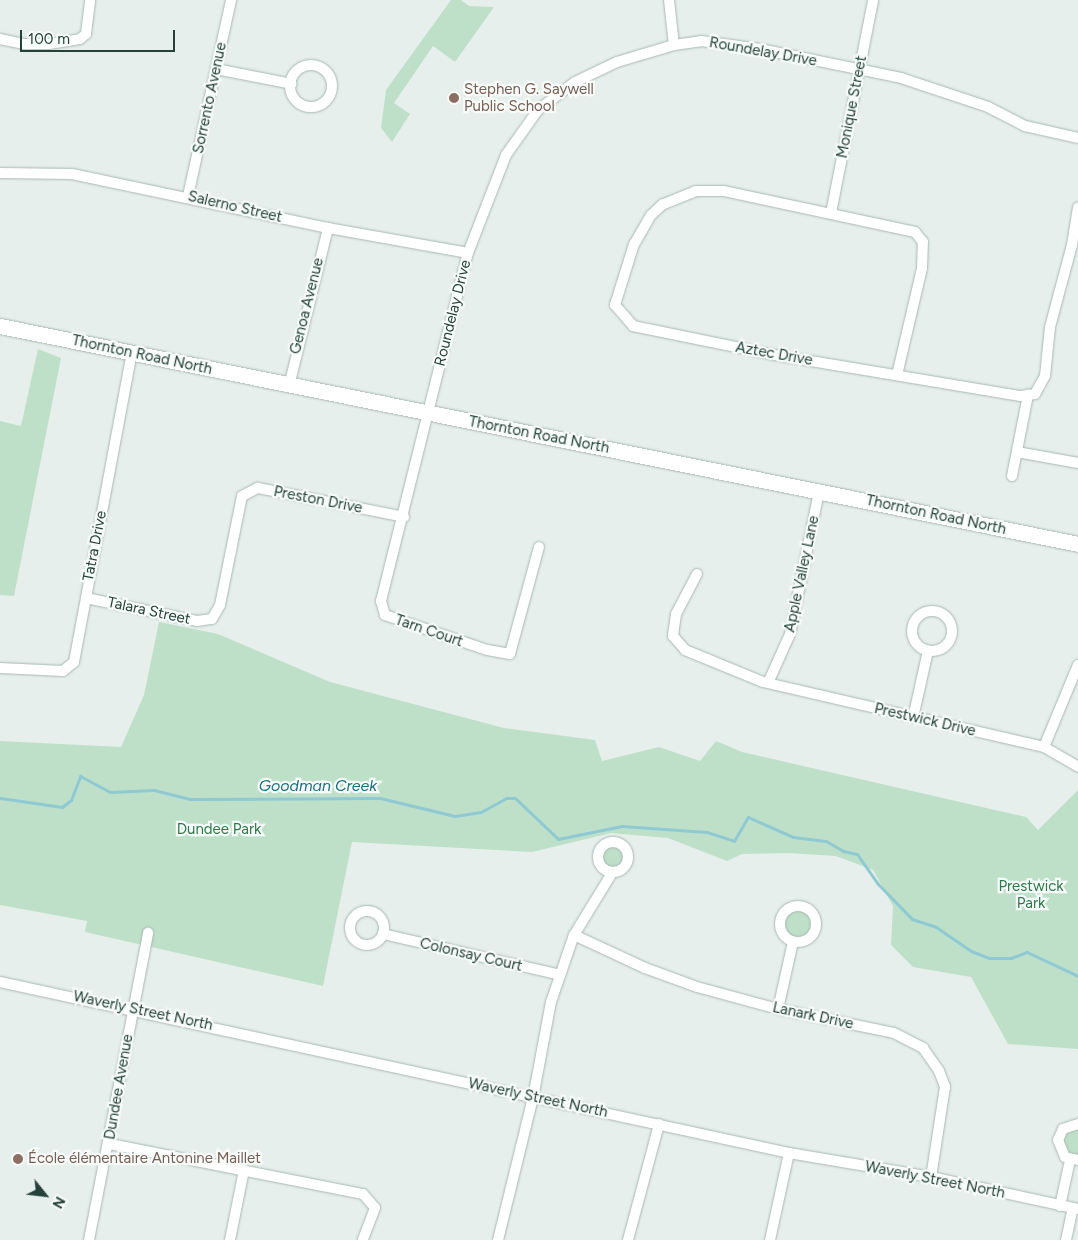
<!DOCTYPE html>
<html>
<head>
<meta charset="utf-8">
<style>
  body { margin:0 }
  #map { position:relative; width:1078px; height:1240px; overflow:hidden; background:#e6efeb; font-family:Figtree,sans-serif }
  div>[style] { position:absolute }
  .green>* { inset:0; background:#bfe0c8 }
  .round { border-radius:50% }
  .stream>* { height:3px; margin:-1.5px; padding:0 1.5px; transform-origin:1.5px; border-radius:1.5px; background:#8ec9d4 }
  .roads { filter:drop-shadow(0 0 1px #a8b8b2) drop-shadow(0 0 1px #a8b8b2) }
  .street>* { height:10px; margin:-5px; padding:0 5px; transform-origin:5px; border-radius:5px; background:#fff }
  .street>.ring { margin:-5px; padding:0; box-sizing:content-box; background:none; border:10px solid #fff; border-radius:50% }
  .secondary>* { height:15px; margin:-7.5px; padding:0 7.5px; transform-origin:7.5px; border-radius:7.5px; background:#fff }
  .dots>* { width:14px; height:14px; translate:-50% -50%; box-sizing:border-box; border:2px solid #f7fbf9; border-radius:50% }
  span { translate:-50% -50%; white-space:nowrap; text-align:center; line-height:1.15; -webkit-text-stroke:4.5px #f7fbf9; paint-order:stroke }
  .street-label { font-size:15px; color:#24423a }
  .education-label { font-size:15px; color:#785e54 }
  .left { translate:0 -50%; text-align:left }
  .park-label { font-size:15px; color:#2d7a4b }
  .water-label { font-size:16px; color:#1c6f80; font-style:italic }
  .north { position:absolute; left:20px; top:1170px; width:50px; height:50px; -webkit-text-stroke:4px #f7fbf9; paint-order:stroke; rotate:119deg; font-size:14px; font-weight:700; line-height:20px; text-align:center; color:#24423a }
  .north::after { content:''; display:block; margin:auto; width:18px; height:22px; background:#24423a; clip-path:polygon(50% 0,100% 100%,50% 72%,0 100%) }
  .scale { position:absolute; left:20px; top:30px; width:155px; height:22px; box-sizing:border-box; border:2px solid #24423a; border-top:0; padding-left:6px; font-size:15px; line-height:18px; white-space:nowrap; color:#24423a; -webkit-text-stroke:4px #f7fbf9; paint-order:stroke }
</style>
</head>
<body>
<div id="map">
  <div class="green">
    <div style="clip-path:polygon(451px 0,461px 0,469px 6px,494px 7px,455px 62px,433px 46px,394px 103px,410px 114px,392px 142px,381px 128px,386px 90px)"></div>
    <div style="clip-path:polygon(38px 349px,61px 358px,14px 596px,0 595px,0 421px,21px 426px)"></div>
    <div style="clip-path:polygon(159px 622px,218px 634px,330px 682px,504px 728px,595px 740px,602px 761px,659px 747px,700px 761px,716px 741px,742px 752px,1026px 817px,1038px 830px,1078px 790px,1078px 1049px,1008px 1044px,971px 977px,913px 967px,891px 945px,893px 906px,873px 870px,836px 856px,788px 853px,742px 854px,727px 861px,668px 838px,611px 833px,532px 852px,352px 842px,323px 986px,85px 932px,87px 921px,0 905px,0 741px,121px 747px,144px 695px)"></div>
    <div class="round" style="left:603px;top:847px;width:20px;height:20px"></div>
    <div class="round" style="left:784px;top:911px;width:28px;height:28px"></div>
    <div style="clip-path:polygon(1078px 1129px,1078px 1155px,1070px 1154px,1063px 1139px,1068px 1132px)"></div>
  </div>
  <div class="stream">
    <div style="left:0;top:798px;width:63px;rotate:8.3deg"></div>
    <div style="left:62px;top:807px;width:11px;rotate:-38deg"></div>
    <div style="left:71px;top:800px;width:26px;rotate:-69deg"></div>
    <div style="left:80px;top:776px;width:34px;rotate:28deg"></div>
    <div style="left:110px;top:792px;width:44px;rotate:-2.6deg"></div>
    <div style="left:154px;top:790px;width:38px;rotate:14deg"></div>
    <div style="left:191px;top:799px;width:189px;rotate:-0.3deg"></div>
    <div style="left:380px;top:798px;width:77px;rotate:13.5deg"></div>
    <div style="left:455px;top:816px;width:26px;rotate:-9deg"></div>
    <div style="left:481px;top:812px;width:29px;rotate:-29deg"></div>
    <div style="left:506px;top:798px;width:9px"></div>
    <div style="left:515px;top:798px;width:59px;rotate:43.6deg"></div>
    <div style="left:558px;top:839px;width:65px;rotate:-11.5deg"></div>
    <div style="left:622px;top:826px;width:85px;rotate:4deg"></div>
    <div style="left:707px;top:832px;width:28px;rotate:18deg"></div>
    <div style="left:734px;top:841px;width:28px;rotate:-60deg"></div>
    <div style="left:748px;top:817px;width:49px;rotate:24deg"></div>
    <div style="left:793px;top:837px;width:33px;rotate:7deg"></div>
    <div style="left:826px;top:841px;width:20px;rotate:30deg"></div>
    <div style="left:843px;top:851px;width:14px;rotate:12deg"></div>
    <div style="left:857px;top:854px;width:37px;rotate:55deg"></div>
    <div style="left:878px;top:884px;width:49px;rotate:45.8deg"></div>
    <div style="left:912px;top:919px;width:25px;rotate:18deg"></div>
    <div style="left:936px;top:927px;width:42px;rotate:34.4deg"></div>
    <div style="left:971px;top:951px;width:19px;rotate:21deg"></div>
    <div style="left:989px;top:958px;width:22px"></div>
    <div style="left:1011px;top:958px;width:17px;rotate:-21deg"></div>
    <div style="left:1027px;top:952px;width:56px;rotate:25.2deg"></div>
  </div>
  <div class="roads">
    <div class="street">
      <div style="left:669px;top:0;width:45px;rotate:83.7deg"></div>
      <div style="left:0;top:39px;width:25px;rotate:12deg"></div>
      <div style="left:24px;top:44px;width:25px"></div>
      <div style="left:49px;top:44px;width:31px;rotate:-9deg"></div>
      <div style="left:80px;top:39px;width:8px;rotate:-40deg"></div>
      <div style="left:86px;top:34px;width:34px;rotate:-83deg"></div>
      <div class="ring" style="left:290px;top:65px;width:32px;height:32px"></div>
      <div style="left:216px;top:69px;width:77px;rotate:11.2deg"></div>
      <div style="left:0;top:173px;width:72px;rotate:0.8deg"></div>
      <div style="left:72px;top:174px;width:262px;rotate:11.9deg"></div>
      <div style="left:328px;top:228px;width:142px;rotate:10.1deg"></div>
      <div style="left:188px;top:196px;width:201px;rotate:-77.6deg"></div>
      <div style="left:831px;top:213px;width:217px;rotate:-78.8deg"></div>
      <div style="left:897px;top:375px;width:110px;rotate:-76.8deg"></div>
      <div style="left:922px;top:268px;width:26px;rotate:-88deg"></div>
      <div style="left:923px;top:242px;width:13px;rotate:-129deg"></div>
      <div style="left:915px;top:232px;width:196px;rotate:-167.9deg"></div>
      <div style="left:723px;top:191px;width:27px;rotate:180deg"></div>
      <div style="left:696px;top:191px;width:35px;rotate:158deg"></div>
      <div style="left:663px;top:204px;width:16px;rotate:137deg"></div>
      <div style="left:651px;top:215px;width:34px;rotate:120deg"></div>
      <div style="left:634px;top:244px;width:64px;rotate:107.3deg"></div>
      <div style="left:615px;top:305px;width:28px;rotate:49deg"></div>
      <div style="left:633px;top:326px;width:139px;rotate:11.6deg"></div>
      <div style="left:769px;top:354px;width:255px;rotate:9.5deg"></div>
      <div style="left:1021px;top:396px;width:14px;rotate:-8deg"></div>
      <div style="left:1035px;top:394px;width:21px;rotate:-61deg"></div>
      <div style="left:1045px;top:376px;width:49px;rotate:-84.2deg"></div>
      <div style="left:1050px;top:327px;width:85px;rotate:-75deg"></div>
      <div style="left:1072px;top:245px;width:38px;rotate:-81deg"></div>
      <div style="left:289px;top:386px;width:163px;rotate:-76.1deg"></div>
      <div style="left:1017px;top:452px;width:62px;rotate:10.2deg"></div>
      <div style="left:1012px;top:476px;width:83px;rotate:-78.8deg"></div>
      <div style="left:539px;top:547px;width:111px;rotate:105.2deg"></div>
      <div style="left:510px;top:654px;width:23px;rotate:-170deg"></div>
      <div style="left:487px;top:650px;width:108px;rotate:-161.1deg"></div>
      <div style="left:385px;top:615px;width:15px;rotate:-106deg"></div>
      <div style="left:381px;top:601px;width:359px;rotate:-76deg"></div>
      <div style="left:468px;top:253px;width:105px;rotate:-68.8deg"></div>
      <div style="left:506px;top:155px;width:55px;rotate:-54.6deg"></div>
      <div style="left:538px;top:110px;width:46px;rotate:-37.1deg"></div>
      <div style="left:575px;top:82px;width:47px;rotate:-25.5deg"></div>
      <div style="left:617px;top:62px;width:59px;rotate:-16.6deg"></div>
      <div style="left:674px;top:45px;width:27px;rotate:-8deg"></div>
      <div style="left:701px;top:41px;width:60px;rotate:7.7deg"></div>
      <div style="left:760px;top:49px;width:144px;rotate:11.6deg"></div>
      <div style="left:901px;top:78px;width:92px;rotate:18.4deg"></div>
      <div style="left:988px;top:107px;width:42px;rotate:27.2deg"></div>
      <div style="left:1025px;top:126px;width:54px;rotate:12.8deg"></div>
      <div style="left:697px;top:574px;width:45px;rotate:117.7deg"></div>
      <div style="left:676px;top:614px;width:22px;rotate:98deg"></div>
      <div style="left:673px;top:636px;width:18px;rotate:49deg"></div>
      <div style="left:685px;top:650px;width:84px;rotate:22.3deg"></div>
      <div style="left:763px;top:682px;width:288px;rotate:13deg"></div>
      <div style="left:1044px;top:747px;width:39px;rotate:30deg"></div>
      <div style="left:86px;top:598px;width:113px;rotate:11.7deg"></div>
      <div style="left:197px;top:621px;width:15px;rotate:-8deg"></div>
      <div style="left:212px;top:619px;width:16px;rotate:-60deg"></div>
      <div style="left:220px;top:605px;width:111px;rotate:-78.6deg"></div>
      <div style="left:242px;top:496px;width:18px;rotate:-27deg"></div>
      <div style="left:258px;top:488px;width:149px;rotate:11.2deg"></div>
      <div class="ring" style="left:912px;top:611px;width:30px;height:30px"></div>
      <div style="left:0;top:668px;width:63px;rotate:2.7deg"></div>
      <div style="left:63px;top:671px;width:14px;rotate:-39deg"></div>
      <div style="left:74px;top:662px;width:314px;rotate:-79.4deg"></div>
      <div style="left:768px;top:683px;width:54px;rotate:-65.8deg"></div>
      <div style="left:790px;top:634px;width:146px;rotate:-78.5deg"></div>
      <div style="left:913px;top:718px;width:69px;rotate:-77.4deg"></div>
      <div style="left:1044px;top:747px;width:89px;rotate:-67.5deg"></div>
      <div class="ring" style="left:598px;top:842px;width:20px;height:20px"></div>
      <div class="ring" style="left:780px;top:906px;width:26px;height:26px"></div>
      <div class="ring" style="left:350px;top:911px;width:24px;height:24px"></div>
      <div style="left:383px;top:934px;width:182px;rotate:13deg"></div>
      <div style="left:574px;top:935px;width:78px;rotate:24.9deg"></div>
      <div style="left:645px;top:968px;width:55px;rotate:20.1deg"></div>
      <div style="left:697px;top:987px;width:84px;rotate:15.2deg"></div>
      <div style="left:778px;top:1009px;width:118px;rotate:11.7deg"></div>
      <div style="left:894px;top:1033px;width:33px;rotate:27deg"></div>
      <div style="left:923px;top:1048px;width:28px;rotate:55deg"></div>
      <div style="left:939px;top:1071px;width:17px;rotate:69deg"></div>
      <div style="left:945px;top:1087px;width:91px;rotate:98.8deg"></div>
      <div style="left:0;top:982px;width:807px;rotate:12.23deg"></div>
      <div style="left:789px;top:1153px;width:144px;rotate:9.6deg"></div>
      <div style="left:931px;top:1177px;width:150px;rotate:12.3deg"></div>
      <div style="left:778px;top:1009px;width:69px;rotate:-77.4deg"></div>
      <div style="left:1078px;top:1124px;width:16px;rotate:162deg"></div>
      <div style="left:1063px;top:1129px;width:12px;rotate:114deg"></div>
      <div style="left:1058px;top:1140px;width:18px;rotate:68deg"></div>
      <div style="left:1065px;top:1157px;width:13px;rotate:13deg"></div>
      <div style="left:110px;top:1144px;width:258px;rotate:11.2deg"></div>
      <div style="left:363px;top:1194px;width:18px;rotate:49deg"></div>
      <div style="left:375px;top:1208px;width:34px;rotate:111deg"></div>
      <div style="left:1060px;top:1206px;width:47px;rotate:-77.7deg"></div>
      <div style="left:89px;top:1240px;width:313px;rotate:-79.1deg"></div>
      <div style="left:230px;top:1240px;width:71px;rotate:-78.7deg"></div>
      <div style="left:498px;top:1240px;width:146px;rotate:-76.2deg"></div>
      <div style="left:533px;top:1098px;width:98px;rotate:-79.4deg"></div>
      <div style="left:551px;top:1002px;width:71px;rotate:-71.1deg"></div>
      <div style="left:574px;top:935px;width:73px;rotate:-58.5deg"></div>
      <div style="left:628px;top:1240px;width:120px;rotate:-75deg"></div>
      <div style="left:770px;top:1240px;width:89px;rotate:-77.7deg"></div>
      <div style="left:1066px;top:1240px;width:33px;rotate:-78deg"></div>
    </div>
    <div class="secondary">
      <div style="left:0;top:326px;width:1100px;rotate:11.43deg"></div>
    </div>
  </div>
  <div class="dots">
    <div style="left:454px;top:98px;background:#8d6e63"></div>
    <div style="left:18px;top:1159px;background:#8d6e63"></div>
  </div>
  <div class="street-label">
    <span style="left:763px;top:52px;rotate:10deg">Roundelay Drive</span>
    <span style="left:210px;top:98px;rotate:-78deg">Sorrento Avenue</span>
    <span style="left:852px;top:107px;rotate:-79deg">Monique Street</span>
    <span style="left:235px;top:207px;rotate:13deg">Salerno Street</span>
    <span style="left:307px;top:306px;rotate:-76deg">Genoa Avenue</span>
    <span style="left:453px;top:313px;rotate:-76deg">Roundelay Drive</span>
    <span style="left:774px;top:354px;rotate:10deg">Aztec Drive</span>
    <span style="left:142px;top:355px;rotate:12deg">Thornton Road North</span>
    <span style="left:539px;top:435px;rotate:11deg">Thornton Road North</span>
    <span style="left:318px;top:500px;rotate:11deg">Preston Drive</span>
    <span style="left:936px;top:515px;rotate:12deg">Thornton Road North</span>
    <span style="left:95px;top:546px;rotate:-79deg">Tatra Drive</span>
    <span style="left:802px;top:574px;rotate:-78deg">Apple Valley Lane</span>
    <span style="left:149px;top:611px;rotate:12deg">Talara Street</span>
    <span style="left:429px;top:631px;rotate:19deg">Tarn Court</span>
    <span style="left:925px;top:720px;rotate:13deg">Prestwick Drive</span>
    <span style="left:471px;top:955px;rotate:13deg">Colonsay Court</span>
    <span style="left:143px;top:1011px;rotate:12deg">Waverly Street North</span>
    <span style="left:813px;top:1016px;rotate:12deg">Lanark Drive</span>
    <span style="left:119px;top:1087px;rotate:-80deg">Dundee Avenue</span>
    <span style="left:538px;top:1098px;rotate:12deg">Waverly Street North</span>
    <span style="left:935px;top:1180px;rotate:11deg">Waverly Street North</span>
  </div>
  <div class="education-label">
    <span class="left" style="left:464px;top:98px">Stephen G. Saywell<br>Public School</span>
    <span class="left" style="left:28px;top:1159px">École élémentaire Antonine Maillet</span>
  </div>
  <div class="park-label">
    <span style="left:219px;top:830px">Dundee Park</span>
    <span style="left:1031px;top:895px">Prestwick<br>Park</span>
  </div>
  <div class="water-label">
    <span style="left:318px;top:786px">Goodman Creek</span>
  </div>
  <div class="north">N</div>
  <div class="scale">100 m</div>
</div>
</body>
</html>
